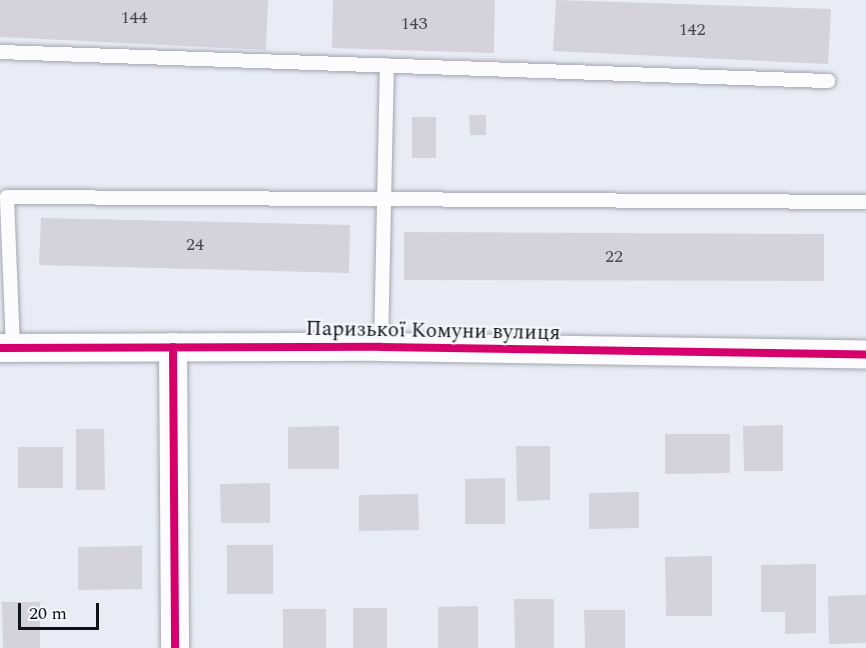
<!DOCTYPE html>
<html>
<head>
<meta charset="utf-8">
<style>
  body { margin:0 }
  #map { position:relative; width:866px; height:648px; overflow:hidden; background:#e9ecf5; font-family:Spectral,serif }
  div>[style] { position:absolute }
  .building>* { inset:0; background:#d4d3dc }
  .roads { filter:drop-shadow(0 0 2px #a3a6ae) drop-shadow(0 0 2px #a3a6ae) }
  .lane>* { height:14px; margin:-7px; padding:0 7px; transform-origin:7px; border-radius:7px; background:#fcfcfe }
  .street>* { height:28px; margin:-14px; padding:0 14px; transform-origin:14px; border-radius:14px; background:#fcfcfe }
  .cycleway>* { height:8px; margin:-4px; padding:0 4px; transform-origin:4px; border-radius:4px; background:#d6006c }
  span { translate:-50% -50%; white-space:nowrap; text-align:center; line-height:1.15; -webkit-text-stroke:4.5px #f5f7fb; paint-order:stroke }
  .number-label { font-size:18px; color:#46474f }
  .number-label span { -webkit-text-stroke-width:0 }
  .street-label { font-size:21px; color:#12141c }
  .scale { position:absolute; left:18px; top:603px; width:81px; height:27px; box-sizing:border-box; border:3px solid #12141c; border-top:0; padding-left:8px; font-size:18px; line-height:21px; white-space:nowrap; color:#12141c; -webkit-text-stroke:4px #f5f7fb; paint-order:stroke }
</style>
</head>
<body>
<div id="map">
  <div class="building">
    <div style="clip-path:polygon(0 0,268px 0,266px 50px,0 37px)"></div>
    <div style="clip-path:polygon(333px 0,495px 0,494px 53px,332px 48px)"></div>
    <div style="clip-path:polygon(556px 0,831px 9px,828px 64px,553px 51px)"></div>
    <div style="clip-path:polygon(469px 115px,486px 115px,486px 135px,470px 135px)"></div>
    <div style="clip-path:polygon(412px 117px,436px 117px,436px 158px,412px 158px)"></div>
    <div style="clip-path:polygon(41px 218px,350px 225px,349px 273px,39px 265px)"></div>
    <div style="clip-path:polygon(404px 232px,824px 234px,824px 281px,404px 280px)"></div>
    <div style="clip-path:polygon(783px 425px,783px 471px,744px 471px,743px 426px)"></div>
    <div style="clip-path:polygon(339px 426px,339px 469px,288px 469px,288px 427px)"></div>
    <div style="clip-path:polygon(76px 429px,104px 429px,105px 490px,76px 490px)"></div>
    <div style="clip-path:polygon(665px 434px,730px 434px,730px 473px,665px 474px)"></div>
    <div style="clip-path:polygon(516px 446px,550px 446px,550px 500px,517px 501px)"></div>
    <div style="clip-path:polygon(18px 447px,63px 447px,63px 488px,18px 488px)"></div>
    <div style="clip-path:polygon(505px 478px,505px 524px,465px 524px,465px 479px)"></div>
    <div style="clip-path:polygon(270px 483px,270px 523px,221px 523px,220px 484px)"></div>
    <div style="clip-path:polygon(639px 492px,639px 528px,589px 529px,589px 493px)"></div>
    <div style="clip-path:polygon(418px 494px,419px 530px,359px 531px,359px 495px)"></div>
    <div style="clip-path:polygon(227px 545px,273px 545px,273px 594px,227px 594px)"></div>
    <div style="clip-path:polygon(142px 546px,142px 589px,78px 590px,78px 547px)"></div>
    <div style="clip-path:polygon(712px 556px,712px 616px,666px 616px,665px 557px)"></div>
    <div style="clip-path:polygon(816px 564px,816px 633px,785px 634px,785px 612px,761px 612px,761px 565px)"></div>
    <div style="clip-path:polygon(866px 595px,866px 643px,829px 644px,828px 596px)"></div>
    <div style="clip-path:polygon(514px 599px,554px 599px,554px 648px,515px 648px)"></div>
    <div style="clip-path:polygon(2px 602px,40px 602px,40px 648px,3px 648px)"></div>
    <div style="clip-path:polygon(478px 606px,478px 648px,438px 648px,438px 607px)"></div>
    <div style="clip-path:polygon(353px 608px,387px 608px,387px 648px,353px 648px)"></div>
    <div style="clip-path:polygon(283px 609px,326px 609px,326px 648px,283px 648px)"></div>
    <div style="clip-path:polygon(584px 610px,625px 610px,625px 648px,585px 648px)"></div>
  </div>
  <div class="roads">
    <div class="lane">
      <div style="left:0;top:52px;width:829px;rotate:2.01deg"></div>
      <div style="left:381px;top:347px;width:282px;rotate:-88.8deg"></div>
      <div style="left:13px;top:348px;width:151px;rotate:-92.3deg"></div>
      <div style="left:7px;top:197px;width:859px;rotate:0.33deg"></div>
    </div>
    <div class="street">
      <div style="left:173px;top:347px;width:301px;rotate:89.6deg"></div>
      <div style="left:0;top:348px;width:381px;rotate:-0.2deg"></div>
      <div style="left:381px;top:347px;width:485px;rotate:0.9deg"></div>
    </div>
  </div>
  <div class="cycleway">
    <div style="left:173px;top:347px;width:301px;rotate:89.6deg"></div>
    <div style="left:0;top:348px;width:381px;rotate:-0.2deg"></div>
    <div style="left:381px;top:347px;width:485px;rotate:0.9deg"></div>
  </div>
  <div class="number-label">
    <span style="left:134px;top:18px">144</span>
    <span style="left:414px;top:24px">143</span>
    <span style="left:692px;top:30px">142</span>
    <span style="left:195px;top:245px">24</span>
    <span style="left:614px;top:257px">22</span>
  </div>
  <div class="street-label">
    <span style="left:433px;top:331px;rotate:1deg">Паризької Комуни вулиця</span>
  </div>
  <div class="scale">20 m</div>
</div>
</body>
</html>
